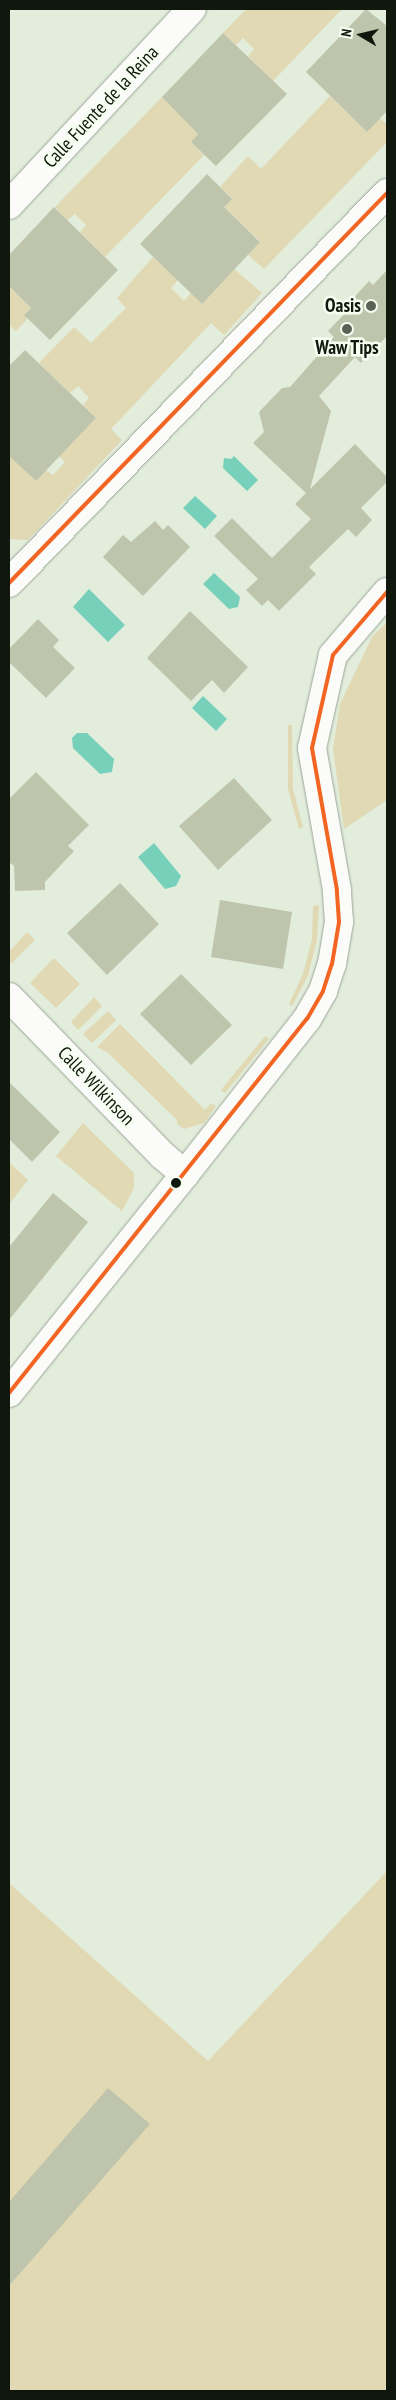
<!DOCTYPE html>
<html>
<head>
<meta charset="utf-8">
<style>
  body { margin:0 }
  #map { position:relative; width:396px; height:2400px; overflow:hidden; background:#e2eddc; font-family:"PT Sans Narrow",sans-serif }
  div>[style] { position:absolute }
  .green>* { inset:0; background:#e0d9b3 }
  .water>* { inset:0; background:#76d0ba }
  .building>* { inset:0; background:#bfc5ac }
  .roads { filter:drop-shadow(0 0 1px #9da698) drop-shadow(0 0 1px #9da698) }
  .minor>* { height:28px; margin:-14px; padding:0 14px; transform-origin:14px; border-radius:14px; background:#fbfcfa }
  .bus-1>* { height:4px; margin:-2px; padding:0 2px; transform-origin:2px; border-radius:2px; background:#f26522 }
  .dots>* { width:14px; height:14px; translate:-50% -50%; box-sizing:border-box; border:2px solid #f6fef1; border-radius:50% }
  span { translate:-50% -50%; white-space:nowrap; text-align:center; line-height:1.15; -webkit-text-stroke:5px #f6fef1; paint-order:stroke }
  .street-label { font-size:19px; color:#10170c }
  .poi-label { font-size:19px; color:#10170c; font-weight:700 }
  .right { translate:-100% -50%; text-align:right }
  .frame { position:absolute; inset:0; border:10px solid #10170c; pointer-events:none }
  .north { position:absolute; left:336px; top:10px; width:50px; height:50px; -webkit-text-stroke:4px #f6fef1; paint-order:stroke; rotate:279deg; font-size:14px; font-weight:700; line-height:20px; text-align:center; color:#10170c }
  .north::after { content:''; display:block; margin:auto; width:18px; height:22px; background:#10170c; clip-path:polygon(50% 0,100% 100%,50% 72%,0 100%) }
</style>
</head>
<body>
<div id="map">
  <div class="green">
    <div style="clip-path:polygon(246px 9px,342px 9px,273px 81px,248px 56px,254px 49px,243px 38px,236px 45px,223px 33px)"></div>
    <div style="clip-path:polygon(330px 96px,367px 132px,380px 118px,387px 124px,387px 142px,264px 269px,248px 255px,260px 241px,224px 207px,232px 198px,220px 187px,248px 156px,261px 169px)"></div>
    <div style="clip-path:polygon(162px 97px,198px 134px,191px 142px,204px 155px,105px 257px,80px 232px,86px 225px,75px 214px,67px 220px,55px 207px)"></div>
    <div style="clip-path:polygon(153px 257px,178px 280px,171px 288px,184px 301px,191px 293px,202px 304px,234px 269px,262px 293px,224px 335px,211px 323px,111px 429px,122px 440px,28px 540px,9px 539px,9px 456px,36px 481px,46px 470px,53px 475px,65px 462px,59px 456px,96px 418px,83px 405px,89px 398px,78px 386px,70px 393px,39px 363px,74px 327px,91px 343px,126px 308px,117px 298px)"></div>
    <div style="clip-path:polygon(9px 286px,31px 308px,24px 315px,28px 318px,16px 331px,9px 325px)"></div>
    <div style="clip-path:polygon(387px 622px,387px 800px,344px 829px,333px 749px,340px 704px,372px 637px)"></div>
    <div style="clip-path:polygon(288px 725px,292px 725px,293px 789px,303px 827px,299px 829px,288px 789px)"></div>
    <div style="clip-path:polygon(319px 905px,317px 940px,308px 976px,292px 1006px,289px 1004px,303px 974px,312px 939px,313px 906px)"></div>
    <div style="clip-path:polygon(27px 932px,35px 940px,11px 964px,9px 952px)"></div>
    <div style="clip-path:polygon(54px 958px,80px 984px,56px 1008px,30px 983px)"></div>
    <div style="clip-path:polygon(94px 997px,102px 1006px,78px 1030px,71px 1022px)"></div>
    <div style="clip-path:polygon(108px 1011px,116px 1020px,92px 1043px,83px 1034px)"></div>
    <div style="clip-path:polygon(120px 1024px,205px 1110px,211px 1103px,216px 1106px,204px 1123px,184px 1129px,177px 1124px,177px 1120px,107px 1052px,97px 1047px)"></div>
    <div style="clip-path:polygon(265px 1036px,269px 1039px,225px 1093px,221px 1090px)"></div>
    <div style="clip-path:polygon(83px 1123px,134px 1173px,134px 1188px,122px 1211px,56px 1156px)"></div>
    <div style="clip-path:polygon(9px 1162px,28px 1180px,9px 1204px)"></div>
    <div style="clip-path:polygon(387px 1871px,387px 2391px,9px 2391px,9px 1883px,208px 2061px)"></div>
  </div>
  <div class="water">
    <div style="clip-path:polygon(234px 456px,258px 480px,247px 491px,223px 468px,224px 458px,231px 459px)"></div>
    <div style="clip-path:polygon(195px 496px,217px 516px,205px 529px,183px 508px)"></div>
    <div style="clip-path:polygon(214px 573px,240px 597px,238px 607px,229px 609px,203px 584px)"></div>
    <div style="clip-path:polygon(89px 589px,125px 625px,108px 642px,73px 607px)"></div>
    <div style="clip-path:polygon(203px 696px,227px 719px,216px 731px,192px 708px)"></div>
    <div style="clip-path:polygon(77px 733px,87px 733px,114px 759px,112px 772px,100px 774px,73px 748px,72px 738px)"></div>
    <div style="clip-path:polygon(154px 843px,181px 876px,176px 886px,165px 889px,138px 857px)"></div>
  </div>
  <div class="building">
    <div style="clip-path:polygon(366px 9px,387px 26px,387px 111px,367px 132px,306px 72px)"></div>
    <div style="clip-path:polygon(223px 33px,287px 94px,216px 166px,191px 142px,198px 134px,162px 97px)"></div>
    <div style="clip-path:polygon(207px 174px,232px 199px,224px 207px,260px 242px,202px 304px,140px 244px)"></div>
    <div style="clip-path:polygon(54px 207px,118px 270px,50px 340px,24px 315px,31px 308px,9px 286px,9px 255px)"></div>
    <div style="clip-path:polygon(387px 270px,387px 336px,361px 363px,355px 357px,319px 396px,331px 411px,310px 489px,355px 444px,387px 477px,387px 482px,361px 508px,372px 520px,356px 537px,348px 529px,309px 567px,316px 574px,279px 611px,268px 600px,262px 606px,246px 590px,258px 579px,214px 536px,232px 518px,272px 558px,311px 519px,295px 504px,306px 493px,253px 443px,264px 432px,259px 412px,282px 388px,290px 387px,334px 337px,328px 331px,351px 307px,348px 304px,369px 281px,373px 285px)"></div>
    <div style="clip-path:polygon(25px 350px,96px 418px,36px 481px,9px 456px,9px 366px)"></div>
    <div style="clip-path:polygon(155px 521px,163px 530px,168px 525px,190px 547px,143px 596px,103px 557px,123px 535px,131px 542px)"></div>
    <div style="clip-path:polygon(190px 611px,248px 667px,224px 693px,212px 680px,191px 701px,147px 658px)"></div>
    <div style="clip-path:polygon(38px 619px,59px 640px,53px 647px,75px 668px,46px 698px,9px 662px,9px 649px)"></div>
    <div style="clip-path:polygon(36px 772px,89px 825px,68px 846px,74px 851px,45px 882px,45px 890px,15px 891px,14px 866px,9px 862px,9px 799px)"></div>
    <div style="clip-path:polygon(234px 778px,272px 820px,218px 870px,179px 826px)"></div>
    <div style="clip-path:polygon(120px 883px,159px 924px,107px 975px,67px 933px)"></div>
    <div style="clip-path:polygon(220px 900px,292px 912px,283px 969px,211px 957px)"></div>
    <div style="clip-path:polygon(181px 974px,232px 1025px,191px 1065px,140px 1014px)"></div>
    <div style="clip-path:polygon(9px 1082px,60px 1132px,32px 1162px,9px 1139px)"></div>
    <div style="clip-path:polygon(53px 1193px,88px 1222px,9px 1320px,9px 1247px)"></div>
    <div style="clip-path:polygon(108px 2088px,150px 2124px,9px 2286px,9px 2202px)"></div>
  </div>
  <div class="roads">
    <div class="minor">
      <div style="left:9px;top:205px;width:268px;rotate:-47deg"></div>
      <div style="left:9px;top:583px;width:543px;rotate:-45.9deg"></div>
      <div style="left:9px;top:997px;width:220px;rotate:45.9deg"></div>
      <div style="left:162px;top:1155px;width:30px;rotate:40deg"></div>
      <div style="left:9px;top:1393px;width:281px;rotate:-51.2deg"></div>
      <div style="left:185px;top:1174px;width:197px;rotate:-51.8deg"></div>
      <div style="left:307px;top:1019px;width:32px;rotate:-60deg"></div>
      <div style="left:323px;top:991px;width:28px;rotate:-72deg"></div>
      <div style="left:332px;top:964px;width:43px;rotate:-80.5deg"></div>
      <div style="left:339px;top:922px;width:32px;rotate:-94deg"></div>
      <div style="left:337px;top:890px;width:144px;rotate:-100deg"></div>
      <div style="left:312px;top:748px;width:95px;rotate:-77.3deg"></div>
      <div style="left:333px;top:655px;width:83px;rotate:-49.4deg"></div>
    </div>
  </div>
  <div class="bus-1">
    <div style="left:9px;top:583px;width:543px;rotate:-45.9deg"></div>
    <div style="left:9px;top:1393px;width:478px;rotate:-51.5deg"></div>
    <div style="left:307px;top:1019px;width:32px;rotate:-60deg"></div>
    <div style="left:323px;top:991px;width:28px;rotate:-72deg"></div>
    <div style="left:332px;top:964px;width:43px;rotate:-80.5deg"></div>
    <div style="left:339px;top:922px;width:32px;rotate:-94deg"></div>
    <div style="left:337px;top:890px;width:144px;rotate:-100deg"></div>
    <div style="left:312px;top:748px;width:95px;rotate:-77.3deg"></div>
    <div style="left:333px;top:655px;width:83px;rotate:-49.4deg"></div>
  </div>
  <div class="dots">
    <div style="left:371px;top:306px;background:#5a6255"></div>
    <div style="left:347px;top:329px;background:#5a6255"></div>
    <div style="left:176px;top:1183px;background:#10170c"></div>
  </div>
  <div class="street-label">
    <span style="left:101px;top:107px;rotate:-47deg">Calle Fuente de la Reina</span>
    <span style="left:96px;top:1086px;rotate:46deg">Calle Wilkinson</span>
  </div>
  <div class="poi-label">
    <span class="right" style="left:361px;top:306px">Oasis</span>
    <span style="left:347px;top:348px">Waw Tips</span>
  </div>
  <div class="frame"></div>
  <div class="north">N</div>
</div>
</body>
</html>
